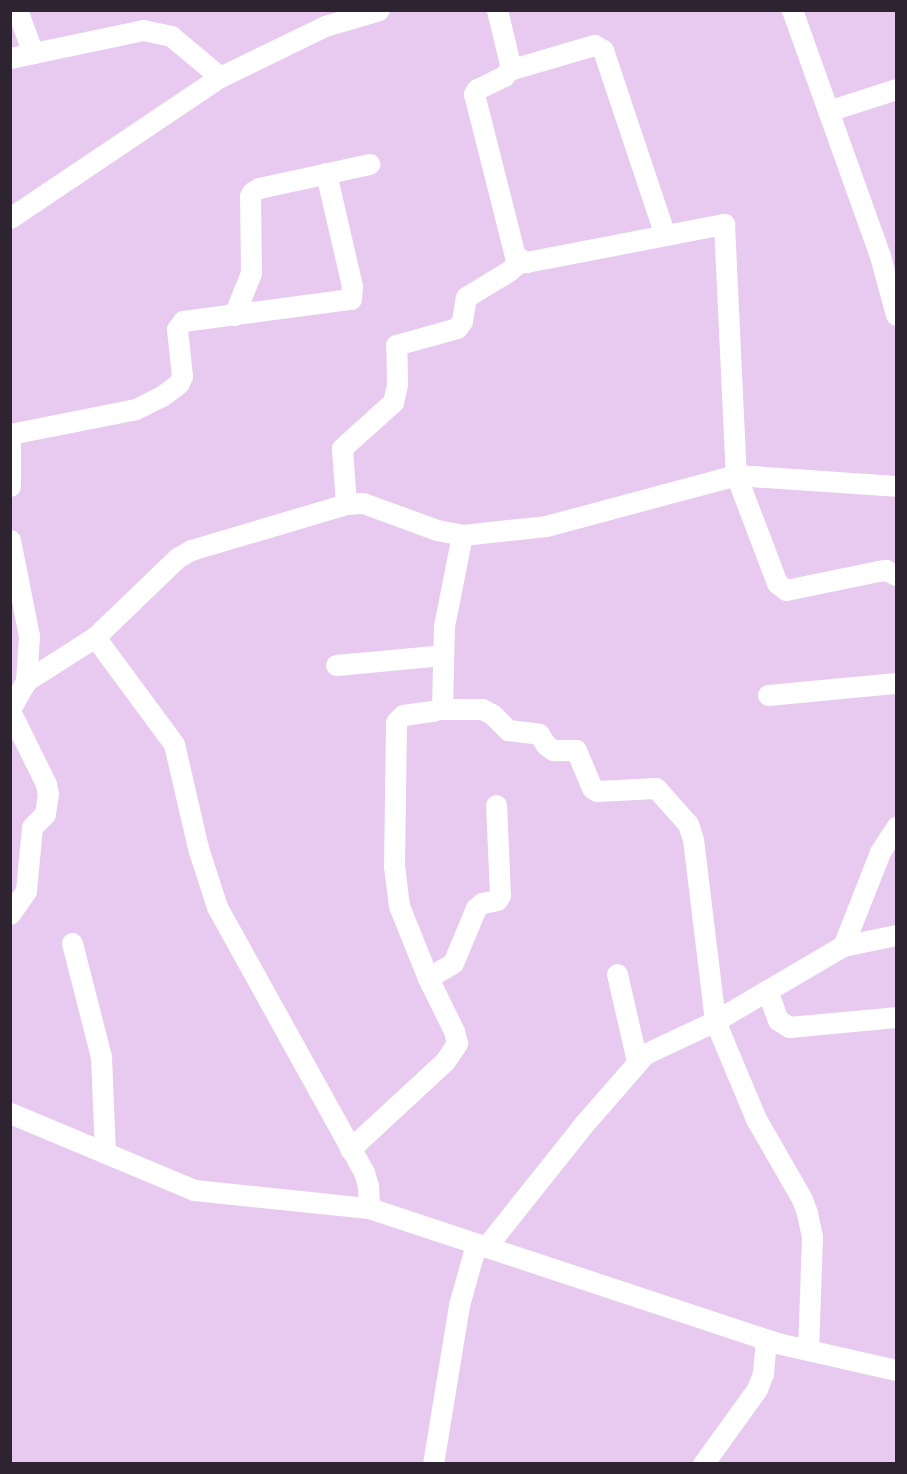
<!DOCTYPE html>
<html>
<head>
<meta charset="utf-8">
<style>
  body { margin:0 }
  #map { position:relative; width:907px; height:1474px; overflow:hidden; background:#e8c9ef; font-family:Inter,sans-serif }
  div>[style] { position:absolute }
  .minor>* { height:21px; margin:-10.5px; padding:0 10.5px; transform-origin:10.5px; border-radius:10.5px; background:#fff }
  span { translate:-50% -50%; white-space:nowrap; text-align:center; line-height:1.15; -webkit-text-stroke:5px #fcf2fe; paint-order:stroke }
  .frame { position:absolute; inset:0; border:12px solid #2e2331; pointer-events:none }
</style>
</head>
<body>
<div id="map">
  <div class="minor">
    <div style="left:17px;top:10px;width:46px;rotate:69.6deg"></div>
    <div style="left:497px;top:10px;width:56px;rotate:76.5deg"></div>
    <div style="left:510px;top:64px;width:6px;rotate:99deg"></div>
    <div style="left:509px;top:70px;width:8px;rotate:130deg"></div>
    <div style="left:504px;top:76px;width:30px;rotate:154deg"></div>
    <div style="left:477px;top:89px;width:6px;rotate:121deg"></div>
    <div style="left:474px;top:94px;width:167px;rotate:75.8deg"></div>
    <div style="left:515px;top:256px;width:13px;rotate:29deg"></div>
    <div style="left:526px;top:262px;width:202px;rotate:-10.9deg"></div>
    <div style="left:724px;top:224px;width:251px;rotate:87.3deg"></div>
    <div style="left:736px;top:475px;width:116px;rotate:69.2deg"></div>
    <div style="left:777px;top:583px;width:11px;rotate:38deg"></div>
    <div style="left:786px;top:590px;width:94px;rotate:-11.7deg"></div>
    <div style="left:878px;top:571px;width:8px;rotate:-7deg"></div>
    <div style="left:886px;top:570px;width:11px;rotate:27deg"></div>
    <div style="left:792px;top:10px;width:261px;rotate:70.3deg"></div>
    <div style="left:880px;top:256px;width:61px;rotate:74.8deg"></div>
    <div style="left:10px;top:58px;width:136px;rotate:-11.9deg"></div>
    <div style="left:143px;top:30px;width:29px;rotate:12deg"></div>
    <div style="left:171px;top:36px;width:64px;rotate:39.9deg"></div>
    <div style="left:509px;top:70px;width:89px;rotate:-16.4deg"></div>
    <div style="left:594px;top:45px;width:10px;rotate:29deg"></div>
    <div style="left:603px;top:50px;width:195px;rotate:71.5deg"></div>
    <div style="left:828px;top:111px;width:71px;rotate:-17.9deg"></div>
    <div style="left:10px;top:218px;width:253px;rotate:-33.9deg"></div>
    <div style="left:220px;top:77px;width:117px;rotate:-25.9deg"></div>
    <div style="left:325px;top:26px;width:56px;rotate:-16.5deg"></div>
    <div style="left:234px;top:315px;width:45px;rotate:-68deg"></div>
    <div style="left:251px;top:273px;width:77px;rotate:-90.7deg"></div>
    <div style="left:250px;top:196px;width:4px;rotate:-63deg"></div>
    <div style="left:252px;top:192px;width:8px;rotate:-30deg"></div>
    <div style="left:259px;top:188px;width:113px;rotate:-12.3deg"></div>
    <div style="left:10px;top:434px;width:128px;rotate:-11.2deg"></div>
    <div style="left:136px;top:409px;width:29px;rotate:-27deg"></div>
    <div style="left:162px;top:396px;width:21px;rotate:-37deg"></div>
    <div style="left:179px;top:383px;width:8px;rotate:-67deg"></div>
    <div style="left:182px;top:376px;width:47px;rotate:-96.1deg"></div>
    <div style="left:177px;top:329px;width:10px;rotate:-53deg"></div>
    <div style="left:183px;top:321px;width:169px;rotate:-7.5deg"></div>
    <div style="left:351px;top:299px;width:13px;rotate:-86deg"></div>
    <div style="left:352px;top:286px;width:116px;rotate:-103deg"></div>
    <div style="left:10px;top:439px;width:47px;rotate:90deg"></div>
    <div style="left:346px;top:504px;width:56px;rotate:-94.1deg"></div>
    <div style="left:342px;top:448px;width:69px;rotate:-42deg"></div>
    <div style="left:393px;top:402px;width:18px;rotate:-77deg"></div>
    <div style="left:397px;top:384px;width:39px;rotate:-91deg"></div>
    <div style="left:396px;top:345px;width:63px;rotate:-15.6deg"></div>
    <div style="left:457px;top:328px;width:9px;rotate:-54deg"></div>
    <div style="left:462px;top:321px;width:24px;rotate:-81deg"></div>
    <div style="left:466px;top:297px;width:50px;rotate:-31.2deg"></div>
    <div style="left:509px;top:271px;width:15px;rotate:-42deg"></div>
    <div style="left:10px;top:540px;width:98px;rotate:78.8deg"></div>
    <div style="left:29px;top:636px;width:45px;rotate:93.8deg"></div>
    <div style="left:95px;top:637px;width:133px;rotate:53.6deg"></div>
    <div style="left:174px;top:744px;width:107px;rotate:77deg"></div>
    <div style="left:198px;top:848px;width:62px;rotate:72.1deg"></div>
    <div style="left:217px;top:907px;width:303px;rotate:61deg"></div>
    <div style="left:364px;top:1172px;width:15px;rotate:74deg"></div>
    <div style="left:368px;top:1186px;width:22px;rotate:87deg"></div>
    <div style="left:336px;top:665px;width:107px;rotate:-5.3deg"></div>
    <div style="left:768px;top:695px;width:129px;rotate:-5.4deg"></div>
    <div style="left:10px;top:709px;width:32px;rotate:-60deg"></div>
    <div style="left:26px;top:681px;width:82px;rotate:-32.5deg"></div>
    <div style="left:95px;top:637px;width:114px;rotate:-43.9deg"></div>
    <div style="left:177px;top:558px;width:16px;rotate:-30deg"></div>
    <div style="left:191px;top:550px;width:162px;rotate:-16.5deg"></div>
    <div style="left:346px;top:504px;width:17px;rotate:-3deg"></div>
    <div style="left:363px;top:503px;width:79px;rotate:20deg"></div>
    <div style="left:437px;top:530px;width:25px;rotate:11deg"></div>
    <div style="left:462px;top:535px;width:84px;rotate:-6.1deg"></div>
    <div style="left:546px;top:526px;width:197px;rotate:-15deg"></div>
    <div style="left:736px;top:475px;width:160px;rotate:3.9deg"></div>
    <div style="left:439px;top:709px;width:43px"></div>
    <div style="left:482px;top:709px;width:11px;rotate:27deg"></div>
    <div style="left:492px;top:714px;width:23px;rotate:45deg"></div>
    <div style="left:508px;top:730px;width:31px;rotate:7deg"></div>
    <div style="left:539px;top:734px;width:13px;rotate:58deg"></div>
    <div style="left:546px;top:745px;width:9px;rotate:36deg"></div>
    <div style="left:553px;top:750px;width:23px"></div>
    <div style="left:576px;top:750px;width:41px;rotate:67.2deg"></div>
    <div style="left:592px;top:788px;width:6px;rotate:31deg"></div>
    <div style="left:597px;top:791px;width:59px;rotate:-2.9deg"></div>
    <div style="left:656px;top:788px;width:48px;rotate:48.4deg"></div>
    <div style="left:688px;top:824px;width:16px;rotate:72deg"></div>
    <div style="left:693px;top:839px;width:183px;rotate:83.1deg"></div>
    <div style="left:715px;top:1021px;width:106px;rotate:67.3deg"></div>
    <div style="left:756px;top:1119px;width:92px;rotate:60.1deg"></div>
    <div style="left:802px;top:1199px;width:15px;rotate:70deg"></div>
    <div style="left:807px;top:1213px;width:25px;rotate:78deg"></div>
    <div style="left:812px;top:1237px;width:113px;rotate:92deg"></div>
    <div style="left:10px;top:711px;width:81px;rotate:63.7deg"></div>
    <div style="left:46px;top:784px;width:10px;rotate:79deg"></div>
    <div style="left:48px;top:794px;width:20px;rotate:99deg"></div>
    <div style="left:45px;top:814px;width:18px;rotate:135deg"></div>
    <div style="left:32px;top:827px;width:64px;rotate:95.4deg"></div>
    <div style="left:26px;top:891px;width:28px;rotate:125deg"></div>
    <div style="left:72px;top:943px;width:118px;rotate:75.7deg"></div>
    <div style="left:101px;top:1057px;width:96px;rotate:87.6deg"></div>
    <div style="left:843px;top:946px;width:101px;rotate:-68.5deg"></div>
    <div style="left:880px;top:852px;width:30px;rotate:-57deg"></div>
    <div style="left:617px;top:974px;width:89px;rotate:77.1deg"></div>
    <div style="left:428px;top:978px;width:29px;rotate:-31deg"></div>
    <div style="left:453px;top:963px;width:60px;rotate:-67.3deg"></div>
    <div style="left:476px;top:908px;width:8px;rotate:-40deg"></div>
    <div style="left:482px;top:903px;width:15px;rotate:-11deg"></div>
    <div style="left:497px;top:900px;width:6px;rotate:-59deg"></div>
    <div style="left:500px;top:895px;width:90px;rotate:-92.5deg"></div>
    <div style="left:767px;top:990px;width:32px;rotate:70deg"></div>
    <div style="left:778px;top:1020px;width:13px;rotate:32deg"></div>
    <div style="left:789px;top:1027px;width:107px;rotate:-5.3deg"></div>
    <div style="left:10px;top:1113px;width:199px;rotate:22.7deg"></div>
    <div style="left:194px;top:1190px;width:176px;rotate:5.9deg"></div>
    <div style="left:369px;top:1208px;width:430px;rotate:18.3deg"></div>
    <div style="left:777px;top:1343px;width:122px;rotate:12.8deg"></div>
    <div style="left:350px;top:1149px;width:129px;rotate:-42.8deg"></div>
    <div style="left:445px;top:1061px;width:22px;rotate:-56deg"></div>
    <div style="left:457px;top:1043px;width:12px;rotate:-104deg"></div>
    <div style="left:454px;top:1031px;width:59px;rotate:-116.1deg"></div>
    <div style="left:428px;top:978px;width:78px;rotate:-111.9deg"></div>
    <div style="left:399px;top:906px;width:39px;rotate:-97deg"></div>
    <div style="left:394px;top:867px;width:145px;rotate:-89.2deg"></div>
    <div style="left:396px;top:722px;width:10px;rotate:-45deg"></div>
    <div style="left:403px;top:715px;width:30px;rotate:-8deg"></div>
    <div style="left:433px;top:711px;width:10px;rotate:-24deg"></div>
    <div style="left:442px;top:707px;width:81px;rotate:-88.6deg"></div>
    <div style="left:444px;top:626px;width:93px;rotate:-78.8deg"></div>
    <div style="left:486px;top:1247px;width:156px;rotate:-51.5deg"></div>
    <div style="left:583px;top:1125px;width:94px;rotate:-48.9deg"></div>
    <div style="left:645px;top:1054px;width:77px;rotate:-25.2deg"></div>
    <div style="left:715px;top:1021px;width:148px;rotate:-30.4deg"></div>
    <div style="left:843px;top:946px;width:54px;rotate:-11.7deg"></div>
    <div style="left:433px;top:1464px;width:161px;rotate:-80.7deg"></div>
    <div style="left:459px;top:1305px;width:63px;rotate:-74.4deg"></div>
    <div style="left:703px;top:1464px;width:92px;rotate:-54.2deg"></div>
    <div style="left:757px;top:1389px;width:17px;rotate:-69deg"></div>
    <div style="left:763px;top:1373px;width:33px;rotate:-85deg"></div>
  </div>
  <div class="frame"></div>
</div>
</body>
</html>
